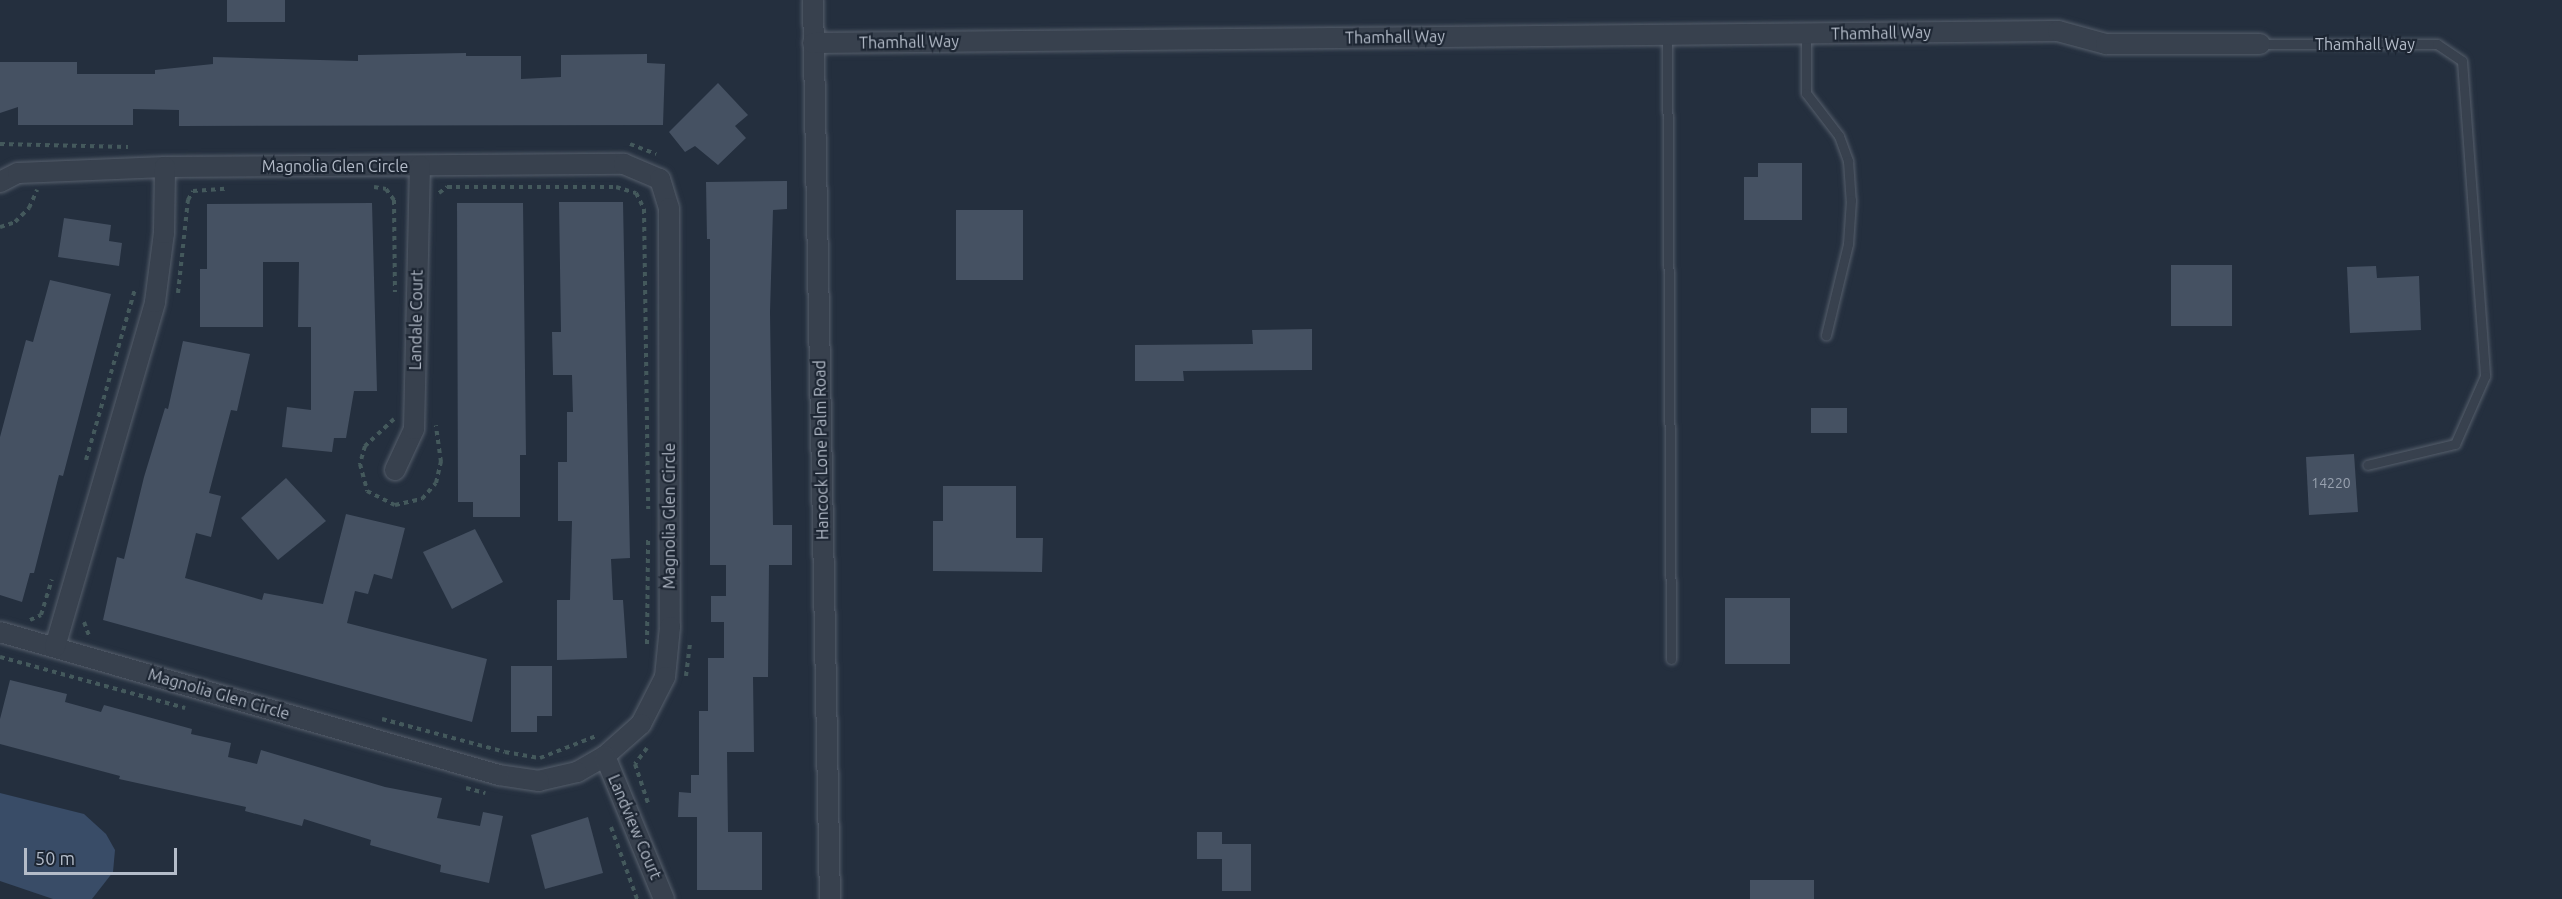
<!DOCTYPE html>
<html>
<head>
<meta charset="utf-8">
<style>
  body { margin:0 }
  #map { position:relative; width:2562px; height:899px; overflow:hidden; background:#242f3e; font-family:Ubuntu,sans-serif }
  div>[style] { position:absolute }
  .water>* { inset:0; background:#394c67 }
  .building>* { inset:0; background:#455162 }
  .path>* { height:4px; margin-top:-2px; transform-origin:0; background:repeating-linear-gradient(90deg,#44595c 0 4.5px,transparent 0 9px) }
  .roads { filter:drop-shadow(0 0 2px #565f6c) drop-shadow(0 0 2px #565f6c) }
  .lane>* { height:9px; margin:-4.5px; padding:0 4.5px; transform-origin:4.5px; border-radius:4.5px; background:#38414e }
  .street>* { height:20px; margin:-10px; padding:0 10px; transform-origin:10px; border-radius:10px; background:#38414e }
  span { translate:-50% -50%; white-space:nowrap; text-align:center; line-height:1.15; -webkit-text-stroke:4.5px #1d2633; paint-order:stroke }
  .number-label { font-size:14px; color:#98a1af }
  .number-label span { -webkit-text-stroke-width:0 }
  .street-label { font-size:16px; color:#b4bcc9 }
  .scale { position:absolute; left:24px; top:848px; width:153px; height:27px; box-sizing:border-box; border:3px solid #b4bcc9; border-top:0; padding-left:8px; font-size:18px; line-height:21px; white-space:nowrap; color:#b4bcc9; -webkit-text-stroke:4px #1d2633; paint-order:stroke }
</style>
</head>
<body>
<div id="map">
  <div class="water">
    <div style="clip-path:polygon(0 793px,84px 814px,106px 834px,115px 850px,113px 872px,92px 899px,53px 899px,0 881px)"></div>
  </div>
  <div class="building">
    <div style="clip-path:polygon(227px 0,285px 0,285px 22px,227px 22px)"></div>
    <div style="clip-path:polygon(466px 53px,466px 56px,521px 56px,521px 79px,561px 77px,561px 55px,647px 54px,647px 63px,665px 64px,663px 125px,179px 126px,179px 110px,133px 109px,133px 125px,18px 125px,18px 107px,0 113px,0 62px,77px 62px,77px 74px,155px 74px,155px 70px,213px 64px,213px 57px,358px 61px,358px 55px)"></div>
    <div style="clip-path:polygon(718px 83px,748px 115px,735px 126px,746px 138px,718px 165px,695px 146px,685px 152px,669px 132px)"></div>
    <div style="clip-path:polygon(1758px 163px,1802px 163px,1802px 220px,1744px 220px,1744px 177px,1758px 177px)"></div>
    <div style="clip-path:polygon(787px 181px,787px 209px,773px 210px,770px 312px,773px 525px,792px 525px,792px 565px,769px 565px,768px 677px,753px 677px,754px 752px,727px 752px,728px 832px,762px 832px,762px 890px,697px 890px,697px 817px,678px 817px,679px 792px,691px 793px,691px 775px,699px 775px,699px 711px,708px 711px,708px 658px,724px 658px,724px 622px,711px 622px,711px 596px,726px 596px,726px 565px,710px 565px,710px 239px,707px 239px,706px 182px)"></div>
    <div style="clip-path:polygon(559px 202px,623px 202px,630px 558px,611px 559px,613px 600px,623px 600px,627px 658px,557px 660px,557px 600px,570px 600px,572px 521px,558px 521px,558px 462px,567px 462px,567px 412px,573px 412px,572px 375px,553px 375px,552px 332px,561px 332px)"></div>
    <div style="clip-path:polygon(372px 203px,377px 391px,354px 391px,346px 438px,334px 438px,332px 452px,282px 447px,287px 407px,311px 410px,311px 327px,298px 327px,299px 262px,263px 262px,263px 327px,200px 327px,200px 269px,207px 269px,207px 204px)"></div>
    <div style="clip-path:polygon(457px 203px,523px 203px,526px 455px,520px 455px,520px 517px,473px 517px,473px 502px,458px 502px)"></div>
    <div style="clip-path:polygon(956px 210px,1023px 210px,1023px 280px,956px 280px)"></div>
    <div style="clip-path:polygon(64px 218px,111px 225px,109px 241px,122px 243px,119px 266px,58px 257px)"></div>
    <div style="clip-path:polygon(2171px 265px,2232px 265px,2232px 326px,2171px 326px)"></div>
    <div style="clip-path:polygon(2376px 266px,2377px 278px,2419px 276px,2421px 330px,2350px 333px,2347px 267px)"></div>
    <div style="clip-path:polygon(50px 280px,111px 294px,63px 476px,59px 475px,34px 573px,30px 573px,22px 602px,0 595px,0 437px,26px 340px,33px 342px)"></div>
    <div style="clip-path:polygon(1312px 329px,1312px 370px,1183px 371px,1184px 381px,1135px 381px,1135px 345px,1253px 344px,1252px 330px)"></div>
    <div style="clip-path:polygon(183px 341px,250px 354px,237px 411px,231px 410px,209px 493px,221px 496px,211px 537px,196px 533px,185px 578px,262px 600px,264px 593px,323px 604px,346px 514px,405px 528px,392px 579px,374px 574px,368px 594px,355px 591px,347px 623px,487px 659px,472px 722px,103px 620px,117px 557px,124px 559px,144px 477px,165px 408px,168px 409px)"></div>
    <div style="clip-path:polygon(1811px 408px,1847px 408px,1847px 433px,1811px 433px)"></div>
    <div style="clip-path:polygon(2354px 454px,2358px 512px,2309px 515px,2306px 457px)"></div>
    <div style="clip-path:polygon(286px 478px,326px 521px,278px 560px,241px 518px)"></div>
    <div style="clip-path:polygon(943px 486px,1016px 486px,1016px 538px,1043px 538px,1042px 572px,933px 571px,933px 521px,943px 521px)"></div>
    <div style="clip-path:polygon(475px 529px,503px 582px,452px 609px,423px 552px)"></div>
    <div style="clip-path:polygon(1725px 598px,1790px 598px,1790px 664px,1725px 664px)"></div>
    <div style="clip-path:polygon(511px 666px,552px 666px,552px 716px,537px 716px,537px 732px,511px 732px)"></div>
    <div style="clip-path:polygon(10px 680px,67px 694px,65px 702px,101px 712px,104px 705px,192px 729px,191px 734px,231px 743px,228px 757px,257px 764px,261px 750px,385px 787px,442px 798px,437px 818px,480px 826px,483px 812px,503px 816px,489px 883px,440px 872px,441px 865px,370px 845px,371px 840px,304px 819px,302px 826px,245px 811px,246px 807px,119px 779px,120px 776px,0 744px,0 719px)"></div>
    <div style="clip-path:polygon(588px 817px,603px 873px,545px 889px,531px 835px)"></div>
    <div style="clip-path:polygon(1197px 832px,1222px 832px,1222px 844px,1251px 844px,1251px 891px,1222px 891px,1222px 859px,1197px 859px)"></div>
    <div style="clip-path:polygon(1750px 880px,1814px 880px,1814px 899px,1750px 899px)"></div>
  </div>
  <div class="path">
    <div style="left:0;top:144px;width:128px;rotate:1.3deg"></div>
    <div style="left:630px;top:144px;width:28px;rotate:21deg"></div>
    <div style="left:374px;top:187px;width:12px;rotate:9deg"></div>
    <div style="left:386px;top:189px;width:14px;rotate:54deg"></div>
    <div style="left:394px;top:200px;width:92px;rotate:89.4deg"></div>
    <div style="left:439px;top:193px;width:10px;rotate:-37deg"></div>
    <div style="left:447px;top:187px;width:169px"></div>
    <div style="left:616px;top:187px;width:21px;rotate:17deg"></div>
    <div style="left:636px;top:193px;width:18px;rotate:63deg"></div>
    <div style="left:644px;top:209px;width:300px;rotate:89.2deg"></div>
    <div style="left:0;top:227px;width:16px;rotate:-18deg"></div>
    <div style="left:15px;top:222px;width:20px;rotate:-45deg"></div>
    <div style="left:29px;top:208px;width:20px;rotate:-66deg"></div>
    <div style="left:178px;top:293px;width:94px;rotate:-83.9deg"></div>
    <div style="left:188px;top:200px;width:10px;rotate:-61deg"></div>
    <div style="left:193px;top:191px;width:32px;rotate:-4deg"></div>
    <div style="left:394px;top:419px;width:40px;rotate:137deg"></div>
    <div style="left:365px;top:446px;width:19px;rotate:106deg"></div>
    <div style="left:360px;top:464px;width:28px;rotate:75deg"></div>
    <div style="left:367px;top:491px;width:31px;rotate:27deg"></div>
    <div style="left:395px;top:505px;width:28px;rotate:-13deg"></div>
    <div style="left:422px;top:499px;width:21px;rotate:-49deg"></div>
    <div style="left:436px;top:483px;width:22px;rotate:-77deg"></div>
    <div style="left:441px;top:462px;width:37px;rotate:-98deg"></div>
    <div style="left:86px;top:460px;width:178px;rotate:-74deg"></div>
    <div style="left:30px;top:620px;width:12px;rotate:-24deg"></div>
    <div style="left:41px;top:615px;width:37px;rotate:-73deg"></div>
    <div style="left:84px;top:622px;width:15px;rotate:70deg"></div>
    <div style="left:647px;top:644px;width:104px;rotate:-89.4deg"></div>
    <div style="left:0;top:657px;width:192px;rotate:15.4deg"></div>
    <div style="left:686px;top:676px;width:34px;rotate:-83deg"></div>
    <div style="left:382px;top:719px;width:127px;rotate:15deg"></div>
    <div style="left:505px;top:752px;width:36px;rotate:10deg"></div>
    <div style="left:540px;top:758px;width:60px;rotate:-21.4deg"></div>
    <div style="left:647px;top:748px;width:20px;rotate:127deg"></div>
    <div style="left:635px;top:764px;width:44px;rotate:71.6deg"></div>
    <div style="left:466px;top:788px;width:20px;rotate:15deg"></div>
    <div style="left:611px;top:827px;width:77px;rotate:70.1deg"></div>
  </div>
  <div class="roads">
    <div class="lane">
      <div style="left:1806px;top:33px;width:60px;rotate:90deg"></div>
      <div style="left:1806px;top:93px;width:54px;rotate:52.5deg"></div>
      <div style="left:1839px;top:136px;width:27px;rotate:70deg"></div>
      <div style="left:1848px;top:161px;width:39px;rotate:86deg"></div>
      <div style="left:1851px;top:200px;width:44px;rotate:93.9deg"></div>
      <div style="left:1848px;top:244px;width:94px;rotate:103.6deg"></div>
      <div style="left:1667px;top:35px;width:624px;rotate:89.63deg"></div>
      <div style="left:2260px;top:44px;width:177px"></div>
      <div style="left:2437px;top:44px;width:30px;rotate:34deg"></div>
      <div style="left:2462px;top:61px;width:316px;rotate:85.8deg"></div>
      <div style="left:2485px;top:376px;width:74px;rotate:113.8deg"></div>
      <div style="left:2455px;top:444px;width:90px;rotate:166.6deg"></div>
    </div>
    <div class="street">
      <div style="left:813px;top:0;width:899px;rotate:88.92deg"></div>
      <div style="left:813px;top:43px;width:1245px;rotate:-0.55deg"></div>
      <div style="left:2058px;top:31px;width:50px;rotate:15.2deg"></div>
      <div style="left:2106px;top:44px;width:154px"></div>
      <div style="left:0;top:182px;width:20px;rotate:-27deg"></div>
      <div style="left:18px;top:173px;width:147px;rotate:-2.3deg"></div>
      <div style="left:165px;top:167px;width:459px;rotate:-0.4deg"></div>
      <div style="left:624px;top:164px;width:39px;rotate:23deg"></div>
      <div style="left:660px;top:179px;width:30px;rotate:73deg"></div>
      <div style="left:669px;top:208px;width:419px;rotate:89.9deg"></div>
      <div style="left:670px;top:627px;width:50px;rotate:95.7deg"></div>
      <div style="left:665px;top:677px;width:53px;rotate:117.1deg"></div>
      <div style="left:641px;top:724px;width:48px;rotate:138.4deg"></div>
      <div style="left:605px;top:756px;width:32px;rotate:150deg"></div>
      <div style="left:577px;top:772px;width:39px;rotate:167deg"></div>
      <div style="left:539px;top:781px;width:40px;rotate:-171.5deg"></div>
      <div style="left:499px;top:775px;width:519px;rotate:-164.01deg"></div>
      <div style="left:395px;top:470px;width:45px;rotate:-65.1deg"></div>
      <div style="left:414px;top:429px;width:263px;rotate:-88.7deg"></div>
      <div style="left:55px;top:647px;width:359px;rotate:-73.8deg"></div>
      <div style="left:155px;top:302px;width:70px;rotate:-82.6deg"></div>
      <div style="left:164px;top:233px;width:66px;rotate:-89.1deg"></div>
      <div style="left:605px;top:756px;width:155px;rotate:67.6deg"></div>
    </div>
  </div>
  <div class="number-label">
    <span style="left:2331px;top:483px">14220</span>
  </div>
  <div class="street-label">
    <span style="left:1881px;top:33px;rotate:-1deg">Thamhall Way</span>
    <span style="left:1395px;top:37px;rotate:-1deg">Thamhall Way</span>
    <span style="left:909px;top:42px;rotate:-1deg">Thamhall Way</span>
    <span style="left:2365px;top:44px">Thamhall Way</span>
    <span style="left:335px;top:166px">Magnolia Glen Circle</span>
    <span style="left:416px;top:320px;rotate:-89deg">Landale Court</span>
    <span style="left:821px;top:450px;rotate:-91deg">Hancock Lone Palm Road</span>
    <span style="left:669px;top:516px;rotate:-90deg">Magnolia Glen Circle</span>
    <span style="left:219px;top:694px;rotate:16deg">Magnolia Glen Circle</span>
    <span style="left:635px;top:827px;rotate:67deg">Landview Court</span>
  </div>
  <div class="scale">50 m</div>
</div>
</body>
</html>
